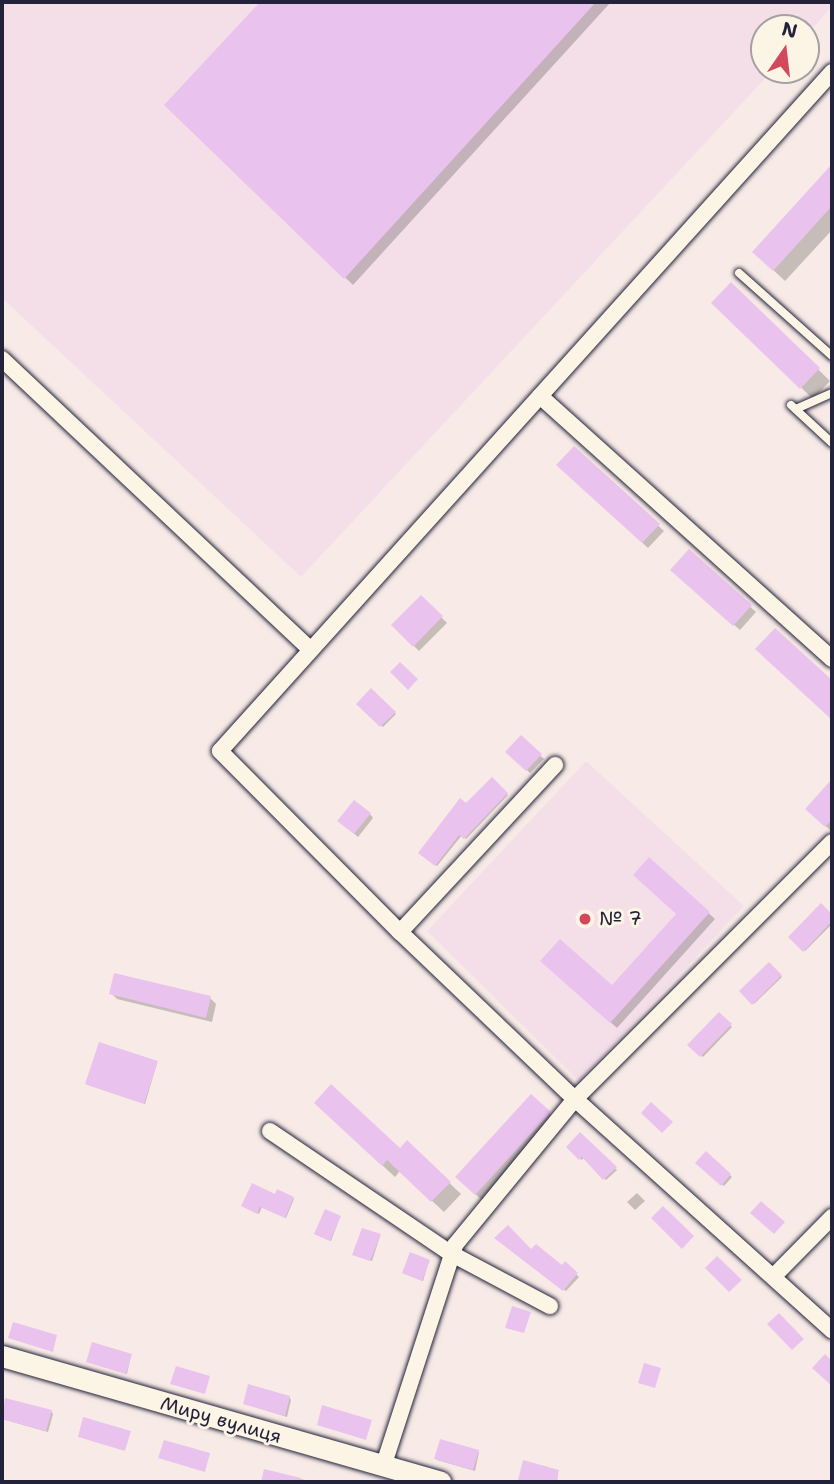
<!DOCTYPE html>
<html>
<head>
<meta charset="utf-8">
<style>
  body { margin:0 }
  #map { position:relative; width:834px; height:1484px; overflow:hidden; background:#f8ebe7; font-family:"Shantell Sans",sans-serif }
  div>[style] { position:absolute }
  .built>* { inset:0; background:#f4dfe9 }
  .shadow>* { inset:0; background:#0003 }
  .building>* { inset:0; background:#e9c3ed }
  .roads { filter:drop-shadow(0 0 2px #22223b) drop-shadow(0 0 2px #22223b) }
  .lane>* { height:8px; margin:-4px; padding:0 4px; transform-origin:4px; border-radius:4px; background:#fcf5e5 }
  .street>* { height:16px; margin:-8px; padding:0 8px; transform-origin:8px; border-radius:8px; background:#fcf5e5 }
  .secondary>* { height:21px; margin:-10.5px; padding:0 10.5px; transform-origin:10.5px; border-radius:10.5px; background:#fcf5e5 }
  .dots>* { width:19px; height:19px; translate:-50% -50%; box-sizing:border-box; border:4px solid #fcf5e5; border-radius:50% }
  span { translate:-50% -50%; white-space:nowrap; text-align:center; line-height:1.15; -webkit-text-stroke:6px #fcf5e5; paint-order:stroke }
  .poi-label { font-size:19px; color:#22223b }
  .left { translate:0 -50%; text-align:left }
  .street-label { font-size:19px; color:#22223b }
  .frame { position:absolute; inset:0; border:4px solid #22223b; pointer-events:none }
  .north { position:absolute; left:750px; top:14px; width:70px; height:70px; box-sizing:border-box; background:#fcf5e5; border:2px solid #a5a1a1; border-radius:50%; rotate:14deg; font-size:19px; font-weight:700; line-height:28px; text-align:center; color:#22223b }
  .north::after { content:''; display:block; margin:auto; width:24px; height:32px; background:#d1495b; clip-path:polygon(50% 0,100% 100%,50% 72%,0 100%) }
</style>
</head>
<body>
<div id="map">
  <div class="built">
    <div style="clip-path:polygon(2px 2px,832px 2px,832px 7px,806px 35px,806px 28px,764px 28px,764px 70px,773px 70px,301px 577px,2px 298px)"></div>
    <div style="clip-path:polygon(586px 761px,744px 906px,579px 1081px,427px 931px)"></div>
  </div>
  <div class="shadow">
    <div style="clip-path:polygon(262px 2px,611px 2px,353px 285px,166px 105px)"></div>
    <div style="clip-path:polygon(832px 167px,832px 230px,785px 281px,754px 252px)"></div>
    <div style="clip-path:polygon(731px 284px,830px 381px,813px 399px,713px 303px)"></div>
    <div style="clip-path:polygon(574px 448px,664px 531px,648px 548px,559px 465px)"></div>
    <div style="clip-path:polygon(689px 552px,756px 612px,740px 630px,678px 575px)"></div>
    <div style="clip-path:polygon(421px 597px,447px 623px,419px 651px,393px 625px)"></div>
    <div style="clip-path:polygon(371px 691px,396px 714px,383px 727px,358px 704px)"></div>
    <div style="clip-path:polygon(521px 738px,544px 759px,530px 773px,507px 752px)"></div>
    <div style="clip-path:polygon(492px 780px,508px 795px,466px 839px,462px 835px,437px 866px,421px 853px)"></div>
    <div style="clip-path:polygon(832px 782px,832px 830px,831px 831px,808px 809px)"></div>
    <div style="clip-path:polygon(370px 814px,373px 818px,358px 837px,343px 824px)"></div>
    <div style="clip-path:polygon(649px 860px,715px 919px,617px 1028px,548px 966px,612px 988px,679px 914px)"></div>
    <div style="clip-path:polygon(821px 905px,832px 917px,832px 924px,805px 951px,790px 937px)"></div>
    <div style="clip-path:polygon(769px 964px,782px 977px,754px 1004px,741px 991px)"></div>
    <div style="clip-path:polygon(111px 993px,210px 998px,216px 1004px,212px 1022px,117px 999px)"></div>
    <div style="clip-path:polygon(719px 1014px,732px 1027px,703px 1057px,690px 1045px)"></div>
    <div style="clip-path:polygon(157px 1063px,145px 1104px,88px 1085px)"></div>
    <div style="clip-path:polygon(549px 1113px,557px 1121px,483px 1201px,465px 1185px)"></div>
    <div style="clip-path:polygon(328px 1115px,400px 1150px,407px 1143px,461px 1194px,444px 1212px,400px 1171px,395px 1177px)"></div>
    <div style="clip-path:polygon(580px 1134px,617px 1170px,606px 1180px,584px 1157px,582px 1160px,568px 1147px)"></div>
    <div style="clip-path:polygon(706px 1154px,732px 1177px,724px 1186px,698px 1163px)"></div>
    <div style="clip-path:polygon(637px 1193px,645px 1201px,635px 1210px,627px 1202px)"></div>
    <div style="clip-path:polygon(276px 1196px,294px 1199px,286px 1218px,262px 1207px,259px 1214px,245px 1207px)"></div>
    <div style="clip-path:polygon(340px 1217px,331px 1241px,317px 1235px)"></div>
    <div style="clip-path:polygon(380px 1236px,372px 1261px,356px 1255px)"></div>
    <div style="clip-path:polygon(499px 1240px,562px 1267px,565px 1264px,579px 1277px,566px 1291px)"></div>
    <div style="clip-path:polygon(429px 1261px,423px 1281px,405px 1274px)"></div>
    <div style="clip-path:polygon(131px 1355px,127px 1374px,88px 1362px)"></div>
    <div style="clip-path:polygon(289px 1397px,291px 1400px,287px 1417px,245px 1404px)"></div>
    <div style="clip-path:polygon(51px 1411px,53px 1414px,48px 1432px,2px 1419px)"></div>
    <div style="clip-path:polygon(441px 1441px,479px 1452px,475px 1471px,437px 1460px)"></div>
    <div style="clip-path:polygon(265px 1471px,309px 1481px,310px 1482px,262px 1482px)"></div>
    <div style="clip-path:polygon(558px 1471px,557px 1482px,520px 1479px)"></div>
  </div>
  <div class="building">
    <div style="clip-path:polygon(260px 2px,596px 2px,344px 279px,164px 105px)"></div>
    <div style="clip-path:polygon(832px 164px,832px 206px,773px 271px,752px 252px)"></div>
    <div style="clip-path:polygon(731px 282px,820px 368px,800px 389px,711px 303px)"></div>
    <div style="clip-path:polygon(574px 446px,660px 524px,642px 543px,556px 465px)"></div>
    <div style="clip-path:polygon(689px 549px,752px 605px,733px 626px,670px 570px)"></div>
    <div style="clip-path:polygon(421px 595px,443px 616px,413px 647px,391px 625px)"></div>
    <div style="clip-path:polygon(775px 628px,832px 680px,832px 720px,755px 649px)"></div>
    <div style="clip-path:polygon(400px 662px,418px 679px,408px 690px,390px 672px)"></div>
    <div style="clip-path:polygon(371px 688px,396px 712px,380px 727px,356px 704px)"></div>
    <div style="clip-path:polygon(521px 735px,542px 754px,526px 771px,505px 752px)"></div>
    <div style="clip-path:polygon(492px 777px,508px 793px,464px 839px,459px 835px,435px 866px,418px 853px,460px 798px,466px 803px)"></div>
    <div style="clip-path:polygon(832px 779px,832px 819px,825px 827px,805px 809px)"></div>
    <div style="clip-path:polygon(354px 800px,371px 813px,354px 834px,337px 821px)"></div>
    <div style="clip-path:polygon(649px 857px,710px 912px,610px 1023px,540px 961px,560px 939px,612px 985px,676px 914px,633px 875px)"></div>
    <div style="clip-path:polygon(821px 903px,832px 914px,832px 921px,803px 952px,788px 937px)"></div>
    <div style="clip-path:polygon(769px 962px,782px 975px,752px 1005px,739px 991px)"></div>
    <div style="clip-path:polygon(114px 973px,211px 996px,206px 1018px,109px 994px)"></div>
    <div style="clip-path:polygon(719px 1012px,732px 1024px,700px 1057px,687px 1045px)"></div>
    <div style="clip-path:polygon(99px 1042px,158px 1061px,144px 1104px,85px 1084px)"></div>
    <div style="clip-path:polygon(331px 1084px,400px 1148px,407px 1140px,451px 1182px,431px 1202px,387px 1160px,382px 1166px,314px 1103px)"></div>
    <div style="clip-path:polygon(531px 1094px,551px 1112px,475px 1195px,455px 1177px)"></div>
    <div style="clip-path:polygon(651px 1102px,673px 1122px,662px 1133px,641px 1113px)"></div>
    <div style="clip-path:polygon(580px 1132px,617px 1167px,603px 1180px,582px 1157px,579px 1160px,566px 1147px)"></div>
    <div style="clip-path:polygon(706px 1151px,731px 1174px,721px 1186px,695px 1163px)"></div>
    <div style="clip-path:polygon(252px 1183px,275px 1194px,277px 1189px,294px 1197px,285px 1218px,260px 1207px,257px 1214px,241px 1206px)"></div>
    <div style="clip-path:polygon(761px 1201px,785px 1222px,774px 1234px,750px 1213px)"></div>
    <div style="clip-path:polygon(663px 1206px,694px 1236px,682px 1249px,651px 1218px)"></div>
    <div style="clip-path:polygon(325px 1209px,341px 1216px,330px 1241px,314px 1234px)"></div>
    <div style="clip-path:polygon(508px 1225px,531px 1249px,536px 1244px,562px 1265px,565px 1261px,578px 1273px,563px 1291px,494px 1238px)"></div>
    <div style="clip-path:polygon(362px 1228px,381px 1234px,370px 1261px,352px 1255px)"></div>
    <div style="clip-path:polygon(410px 1252px,430px 1260px,422px 1281px,402px 1273px)"></div>
    <div style="clip-path:polygon(717px 1256px,742px 1280px,729px 1292px,705px 1268px)"></div>
    <div style="clip-path:polygon(512px 1306px,531px 1312px,524px 1333px,505px 1328px)"></div>
    <div style="clip-path:polygon(779px 1313px,804px 1339px,792px 1350px,767px 1324px)"></div>
    <div style="clip-path:polygon(13px 1322px,57px 1335px,53px 1352px,8px 1338px)"></div>
    <div style="clip-path:polygon(92px 1342px,132px 1354px,126px 1374px,86px 1362px)"></div>
    <div style="clip-path:polygon(825px 1354px,832px 1361px,832px 1386px,812px 1368px)"></div>
    <div style="clip-path:polygon(644px 1363px,661px 1368px,655px 1388px,638px 1383px)"></div>
    <div style="clip-path:polygon(176px 1366px,210px 1376px,205px 1394px,170px 1384px)"></div>
    <div style="clip-path:polygon(248px 1384px,290px 1396px,285px 1416px,243px 1404px)"></div>
    <div style="clip-path:polygon(5px 1398px,52px 1410px,46px 1431px,2px 1419px)"></div>
    <div style="clip-path:polygon(322px 1405px,372px 1420px,366px 1440px,317px 1425px)"></div>
    <div style="clip-path:polygon(83px 1417px,131px 1431px,125px 1451px,78px 1437px)"></div>
    <div style="clip-path:polygon(440px 1439px,479px 1450px,473px 1470px,434px 1459px)"></div>
    <div style="clip-path:polygon(164px 1440px,210px 1453px,205px 1472px,158px 1458px)"></div>
    <div style="clip-path:polygon(523px 1460px,559px 1470px,556px 1482px,518px 1480px)"></div>
    <div style="clip-path:polygon(264px 1469px,301px 1478px,301px 1482px,261px 1482px)"></div>
  </div>
  <div class="roads">
    <div class="lane">
      <div style="left:739px;top:273px;width:125px;rotate:41.7deg"></div>
      <div style="left:791px;top:405px;width:56px;rotate:42.8deg"></div>
      <div style="left:796px;top:409px;width:39px;rotate:-24deg"></div>
    </div>
    <div class="street">
      <div style="left:832px;top:72px;width:914px;rotate:132.03deg"></div>
      <div style="left:220px;top:751px;width:255px;rotate:45.2deg"></div>
      <div style="left:400px;top:932px;width:242px;rotate:43.7deg"></div>
      <div style="left:575px;top:1099px;width:363px;rotate:-45deg"></div>
      <div style="left:2px;top:359px;width:424px;rotate:43.3deg"></div>
      <div style="left:540px;top:396px;width:393px;rotate:42deg"></div>
      <div style="left:400px;top:932px;width:228px;rotate:-47.1deg"></div>
      <div style="left:270px;top:1131px;width:220px;rotate:34.1deg"></div>
      <div style="left:452px;top:1254px;width:111px;rotate:28deg"></div>
      <div style="left:774px;top:1276px;width:83px;rotate:-45.5deg"></div>
      <div style="left:383px;top:1467px;width:233px;rotate:-72deg"></div>
      <div style="left:455px;top:1245px;width:189px;rotate:-50.6deg"></div>
      <div style="left:575px;top:1099px;width:346px;rotate:42deg"></div>
    </div>
    <div class="secondary">
      <div style="left:2px;top:1356px;width:456px;rotate:16deg"></div>
    </div>
  </div>
  <div class="dots">
    <div style="left:585px;top:919px;background:#d1495b"></div>
  </div>
  <div class="poi-label">
    <span class="left" style="left:599px;top:919px">№ 7</span>
  </div>
  <div class="street-label">
    <span style="left:221px;top:1420px;rotate:16deg">Миру вулиця</span>
  </div>
  <div class="frame"></div>
  <div class="north">N</div>
</div>
</body>
</html>
